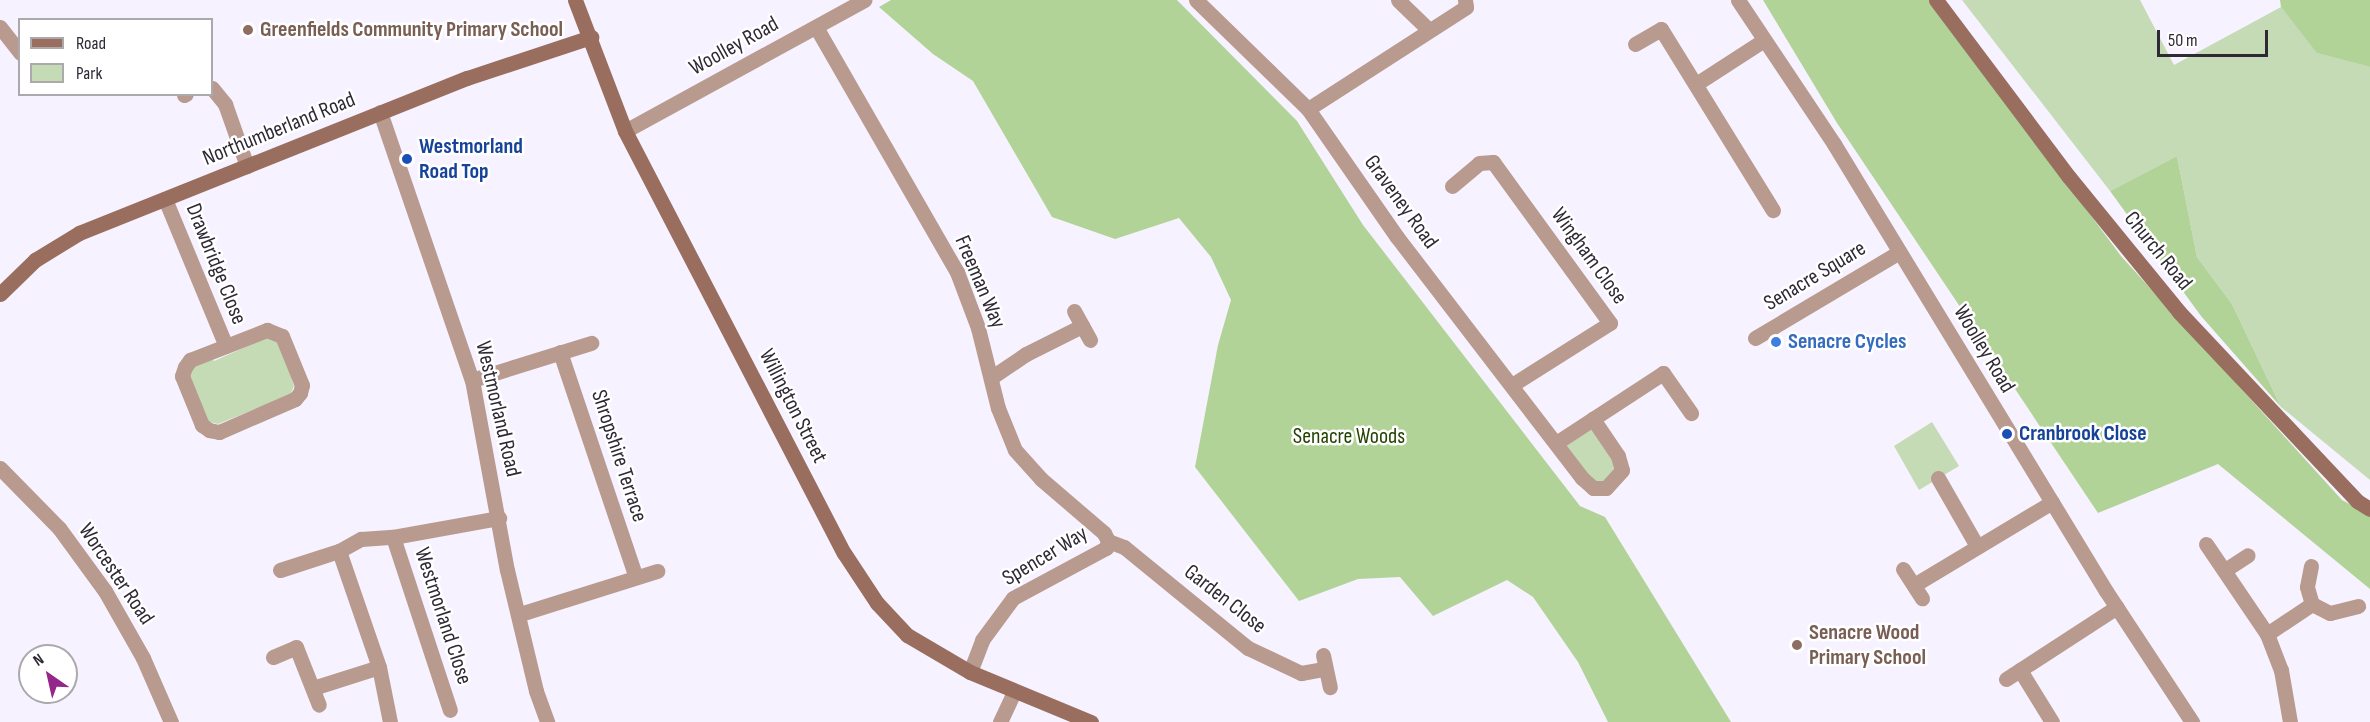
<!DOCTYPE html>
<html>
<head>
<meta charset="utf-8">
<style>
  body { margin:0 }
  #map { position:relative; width:2370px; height:722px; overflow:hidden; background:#f7f2ff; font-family:"Sofia Sans Condensed",sans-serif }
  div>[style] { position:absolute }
  .green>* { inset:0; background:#c5dbb5 }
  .forest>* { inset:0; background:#b1d397 }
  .street>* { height:15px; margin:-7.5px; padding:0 7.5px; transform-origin:7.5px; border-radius:7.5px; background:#b89a8f }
  .secondary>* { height:15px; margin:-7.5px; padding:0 7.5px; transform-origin:7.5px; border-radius:7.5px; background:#996e5e }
  .dots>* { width:16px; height:16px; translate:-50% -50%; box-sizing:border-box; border:3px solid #fff; border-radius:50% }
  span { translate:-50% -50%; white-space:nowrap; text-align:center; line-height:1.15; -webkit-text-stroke:5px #fff; paint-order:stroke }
  .education-label { font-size:22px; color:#785e54; font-weight:700 }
  .left { translate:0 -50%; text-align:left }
  .street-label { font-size:22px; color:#2e2934 }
  .transit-label { font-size:22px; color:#164399; font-weight:700 }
  .shop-label { font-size:22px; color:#366cbe; font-weight:700 }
  .park-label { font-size:22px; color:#244200 }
  .legend { position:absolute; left:18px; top:18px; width:195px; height:78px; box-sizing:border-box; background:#fff; border:2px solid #aba9ae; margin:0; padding:8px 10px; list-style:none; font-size:18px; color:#2e2934 }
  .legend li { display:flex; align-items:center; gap:12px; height:30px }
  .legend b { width:30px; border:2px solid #aba9ae }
  .north { position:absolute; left:18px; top:644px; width:60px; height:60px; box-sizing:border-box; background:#fff; border:2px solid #aba9ae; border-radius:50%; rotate:326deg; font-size:16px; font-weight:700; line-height:24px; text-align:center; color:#2e2934 }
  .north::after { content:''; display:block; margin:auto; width:21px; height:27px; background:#942789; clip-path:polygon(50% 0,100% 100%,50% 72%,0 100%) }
  .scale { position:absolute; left:2157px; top:30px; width:111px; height:27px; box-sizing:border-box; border:3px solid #2e2934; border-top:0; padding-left:8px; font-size:18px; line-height:21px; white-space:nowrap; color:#2e2934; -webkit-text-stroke:4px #fff; paint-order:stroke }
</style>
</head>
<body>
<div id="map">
  <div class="green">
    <div style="clip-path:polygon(1962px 0,2140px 0,2174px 65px,2281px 7px,2318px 53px,2370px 67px,2370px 480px,2281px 407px,2232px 304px,2197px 257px,2177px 156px,2110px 191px)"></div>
    <div style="clip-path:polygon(268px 337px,277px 341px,288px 367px,294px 386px,290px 395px,218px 424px,209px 422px,189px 376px,193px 366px,212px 358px,214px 361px)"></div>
    <div style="clip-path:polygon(1593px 419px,1622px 470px,1593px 488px,1556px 443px)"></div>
    <div style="clip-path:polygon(1932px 422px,1959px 466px,1919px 490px,1894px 446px)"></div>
  </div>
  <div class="forest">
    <div style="clip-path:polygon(891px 0,1177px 0,1297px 121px,1363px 225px,1580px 506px,1605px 517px,1731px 722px,1608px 722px,1578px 662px,1533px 597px,1507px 580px,1433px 616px,1400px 577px,1358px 579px,1299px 601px,1195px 467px,1218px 345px,1231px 300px,1211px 257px,1179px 218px,1115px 239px,1052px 217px,973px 81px,933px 54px,879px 7px)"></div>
    <div style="clip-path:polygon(1763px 0,1930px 0,2121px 256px,2342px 500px,2370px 515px,2370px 589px,2218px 464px,2098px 513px,1837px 123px)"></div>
    <div style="clip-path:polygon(2280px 0,2370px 0,2370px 67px,2317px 53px,2281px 7px)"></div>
    <div style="clip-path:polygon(2177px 156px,2197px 257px,2232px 304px,2281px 407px,2201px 316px,2110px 191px)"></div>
  </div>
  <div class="street">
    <div style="left:1196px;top:0;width:156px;rotate:44.2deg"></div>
    <div style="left:1308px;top:109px;width:156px;rotate:55.2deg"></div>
    <div style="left:1397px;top:237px;width:304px;rotate:52.5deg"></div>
    <div style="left:1582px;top:478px;width:15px;rotate:42deg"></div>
    <div style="left:1593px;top:488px;width:13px"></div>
    <div style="left:1606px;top:488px;width:24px;rotate:-48deg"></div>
    <div style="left:1622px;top:470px;width:15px;rotate:-106deg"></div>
    <div style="left:1618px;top:456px;width:45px;rotate:-124deg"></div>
    <div style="left:1398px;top:0;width:43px;rotate:44.1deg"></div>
    <div style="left:1738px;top:0;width:173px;rotate:56.3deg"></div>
    <div style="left:1834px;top:144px;width:523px;rotate:58.68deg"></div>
    <div style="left:2106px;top:591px;width:157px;rotate:56.7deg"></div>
    <div style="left:0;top:27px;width:33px;rotate:52deg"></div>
    <div style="left:816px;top:27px;width:283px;rotate:60.1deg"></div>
    <div style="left:957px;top:272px;width:60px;rotate:69.4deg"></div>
    <div style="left:978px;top:328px;width:82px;rotate:76deg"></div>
    <div style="left:998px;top:408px;width:45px;rotate:68deg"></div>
    <div style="left:1015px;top:450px;width:39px;rotate:48deg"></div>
    <div style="left:1041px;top:479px;width:83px;rotate:40.6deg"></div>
    <div style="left:1104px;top:533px;width:9px;rotate:63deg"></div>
    <div style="left:1635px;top:44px;width:30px;rotate:-30deg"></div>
    <div style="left:1661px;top:29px;width:213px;rotate:58.3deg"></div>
    <div style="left:1696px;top:84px;width:81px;rotate:-32.9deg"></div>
    <div style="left:212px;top:88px;width:21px;rotate:51deg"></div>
    <div style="left:225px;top:104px;width:66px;rotate:70.5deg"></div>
    <div style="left:184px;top:95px;width:2px;rotate:-27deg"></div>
    <div style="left:1308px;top:109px;width:188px;rotate:-32.8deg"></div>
    <div style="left:1466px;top:7px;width:7px;rotate:-98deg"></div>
    <div style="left:380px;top:112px;width:283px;rotate:71.1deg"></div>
    <div style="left:472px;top:380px;width:193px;rotate:79.6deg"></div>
    <div style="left:507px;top:570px;width:124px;rotate:76.5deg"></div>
    <div style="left:536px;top:691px;width:33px;rotate:70deg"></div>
    <div style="left:625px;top:131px;width:273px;rotate:-28.7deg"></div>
    <div style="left:1452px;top:186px;width:35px;rotate:-40deg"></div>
    <div style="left:1479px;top:163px;width:14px;rotate:-4deg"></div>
    <div style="left:1493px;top:162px;width:199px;rotate:54deg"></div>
    <div style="left:1610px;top:323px;width:116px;rotate:147.7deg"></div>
    <div style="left:165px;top:199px;width:159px;rotate:67.5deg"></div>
    <div style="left:1074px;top:311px;width:33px;rotate:61deg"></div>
    <div style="left:267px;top:330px;width:16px;rotate:22deg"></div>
    <div style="left:282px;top:336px;width:53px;rotate:67.8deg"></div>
    <div style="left:302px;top:385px;width:8px;rotate:104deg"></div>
    <div style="left:300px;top:393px;width:8px;rotate:130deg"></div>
    <div style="left:295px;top:399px;width:83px;rotate:156.5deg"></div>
    <div style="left:219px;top:432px;width:10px;rotate:-169deg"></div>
    <div style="left:209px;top:430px;width:9px;rotate:-144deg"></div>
    <div style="left:202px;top:425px;width:53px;rotate:-112.2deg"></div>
    <div style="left:182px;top:376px;width:9px;rotate:-72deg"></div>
    <div style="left:185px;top:367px;width:9px;rotate:-54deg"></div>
    <div style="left:190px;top:360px;width:83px;rotate:-21.3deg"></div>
    <div style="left:1755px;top:338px;width:168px;rotate:-30.8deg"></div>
    <div style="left:560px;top:352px;width:235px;rotate:71.4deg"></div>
    <div style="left:992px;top:377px;width:41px;rotate:-34.1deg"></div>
    <div style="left:1026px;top:354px;width:63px;rotate:-26.6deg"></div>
    <div style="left:472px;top:380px;width:125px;rotate:-17.3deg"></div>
    <div style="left:1556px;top:443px;width:128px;rotate:-33.2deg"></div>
    <div style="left:1663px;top:373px;width:49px;rotate:55deg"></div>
    <div style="left:0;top:468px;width:84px;rotate:45.5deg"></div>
    <div style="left:59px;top:528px;width:78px;rotate:53.9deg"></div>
    <div style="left:105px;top:591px;width:77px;rotate:60.4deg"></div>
    <div style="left:143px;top:658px;width:70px;rotate:66.4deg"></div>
    <div style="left:1938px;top:478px;width:78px;rotate:60.2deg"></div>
    <div style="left:393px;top:537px;width:182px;rotate:71.8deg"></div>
    <div style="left:1108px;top:541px;width:17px;rotate:21deg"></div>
    <div style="left:1124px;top:547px;width:160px;rotate:39.2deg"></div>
    <div style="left:1248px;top:648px;width:59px;rotate:25.3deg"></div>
    <div style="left:1301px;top:673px;width:22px;rotate:-10deg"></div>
    <div style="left:2206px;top:544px;width:109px;rotate:55.9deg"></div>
    <div style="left:2267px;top:634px;width:39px;rotate:69deg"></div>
    <div style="left:2281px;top:670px;width:53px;rotate:80.2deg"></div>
    <div style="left:339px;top:551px;width:123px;rotate:71deg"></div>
    <div style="left:379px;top:667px;width:56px;rotate:78.7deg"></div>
    <div style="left:2311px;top:566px;width:21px;rotate:101deg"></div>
    <div style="left:2307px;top:587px;width:18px;rotate:74deg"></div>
    <div style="left:2312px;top:604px;width:20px;rotate:27deg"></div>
    <div style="left:2330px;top:613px;width:29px;rotate:-14deg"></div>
    <div style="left:1903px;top:569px;width:35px;rotate:57deg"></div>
    <div style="left:280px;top:570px;width:62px;rotate:-17.9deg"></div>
    <div style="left:339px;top:551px;width:25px;rotate:-29deg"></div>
    <div style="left:361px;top:539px;width:32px;rotate:-4deg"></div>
    <div style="left:393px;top:537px;width:108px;rotate:-10.2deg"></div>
    <div style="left:2225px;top:570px;width:27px;rotate:-33deg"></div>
    <div style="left:1914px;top:585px;width:161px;rotate:-31deg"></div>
    <div style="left:520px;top:614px;width:144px;rotate:-17.4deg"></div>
    <div style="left:2267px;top:634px;width:54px;rotate:-33.7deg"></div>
    <div style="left:1323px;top:655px;width:33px;rotate:78deg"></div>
    <div style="left:273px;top:657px;width:25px;rotate:-23deg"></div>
    <div style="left:296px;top:647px;width:62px;rotate:68.4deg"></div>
    <div style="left:2020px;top:670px;width:61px;rotate:58.4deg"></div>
    <div style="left:970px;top:672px;width:34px;rotate:-69deg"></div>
    <div style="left:982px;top:640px;width:52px;rotate:-53.6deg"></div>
    <div style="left:1013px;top:598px;width:106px;rotate:-28.3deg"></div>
    <div style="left:1106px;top:548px;width:7px;rotate:-74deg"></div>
    <div style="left:2006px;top:679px;width:132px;rotate:-33deg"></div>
    <div style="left:313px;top:688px;width:69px;rotate:-17.7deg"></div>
    <div style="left:1000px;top:722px;width:33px;rotate:-65deg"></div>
  </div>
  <div class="secondary">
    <div style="left:575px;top:0;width:140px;rotate:69.1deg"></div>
    <div style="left:625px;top:131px;width:475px;rotate:62.6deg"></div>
    <div style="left:844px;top:553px;width:60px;rotate:56.6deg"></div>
    <div style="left:877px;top:603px;width:44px;rotate:46.8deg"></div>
    <div style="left:907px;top:635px;width:73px;rotate:30.4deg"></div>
    <div style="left:970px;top:672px;width:131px;rotate:22.5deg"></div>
    <div style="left:1936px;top:0;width:221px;rotate:53.1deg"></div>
    <div style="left:2069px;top:177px;width:174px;rotate:50.8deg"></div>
    <div style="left:2179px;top:312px;width:260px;rotate:46.7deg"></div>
    <div style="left:2357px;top:501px;width:15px;rotate:32deg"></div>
    <div style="left:0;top:294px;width:49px;rotate:-44.2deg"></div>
    <div style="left:35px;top:260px;width:52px;rotate:-31.5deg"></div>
    <div style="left:79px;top:233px;width:418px;rotate:-21.8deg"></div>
    <div style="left:467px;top:78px;width:131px;rotate:-18.3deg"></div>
  </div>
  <div class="dots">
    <div style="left:248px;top:30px;background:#8d6e63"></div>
    <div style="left:407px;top:159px;background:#1a4fb4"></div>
    <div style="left:1776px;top:342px;background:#3f7fe0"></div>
    <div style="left:2007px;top:434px;background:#1a4fb4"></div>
    <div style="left:1797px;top:645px;background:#8d6e63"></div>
  </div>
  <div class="education-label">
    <span class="left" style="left:260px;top:30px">Greenfields Community Primary School</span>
    <span class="left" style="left:1809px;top:645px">Senacre Wood<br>Primary School</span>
  </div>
  <div class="street-label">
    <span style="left:734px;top:46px;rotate:-29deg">Woolley Road</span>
    <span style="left:279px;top:129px;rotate:-22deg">Northumberland Road</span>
    <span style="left:1401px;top:202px;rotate:54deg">Graveney Road</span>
    <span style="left:2158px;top:251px;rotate:51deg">Church Road</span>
    <span style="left:1589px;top:256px;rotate:54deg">Wingham Close</span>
    <span style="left:216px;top:264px;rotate:68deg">Drawbridge Close</span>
    <span style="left:1815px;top:276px;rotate:-31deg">Senacre Square</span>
    <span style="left:980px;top:282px;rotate:67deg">Freeman Way</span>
    <span style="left:1984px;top:349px;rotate:59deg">Woolley Road</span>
    <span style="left:793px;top:406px;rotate:63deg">Willington Street</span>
    <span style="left:498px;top:409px;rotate:77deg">Westmorland Road</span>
    <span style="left:619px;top:456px;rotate:72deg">Shropshire Terrace</span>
    <span style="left:1045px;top:556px;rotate:-31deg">Spencer Way</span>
    <span style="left:116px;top:574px;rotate:56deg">Worcester Road</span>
    <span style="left:1225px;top:599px;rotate:38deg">Garden Close</span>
    <span style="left:443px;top:616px;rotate:72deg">Westmorland Close</span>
  </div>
  <div class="transit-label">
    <span class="left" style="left:419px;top:159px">Westmorland<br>Road Top</span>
    <span class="left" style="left:2019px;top:434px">Cranbrook Close</span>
  </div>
  <div class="shop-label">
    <span class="left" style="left:1788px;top:342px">Senacre Cycles</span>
  </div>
  <div class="park-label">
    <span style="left:1349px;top:437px">Senacre Woods</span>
  </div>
  <ul class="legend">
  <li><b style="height:8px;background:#996e5e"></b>Road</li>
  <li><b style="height:16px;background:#c5dbb5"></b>Park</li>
  </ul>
  <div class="north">N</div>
  <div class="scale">50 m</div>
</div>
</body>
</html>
